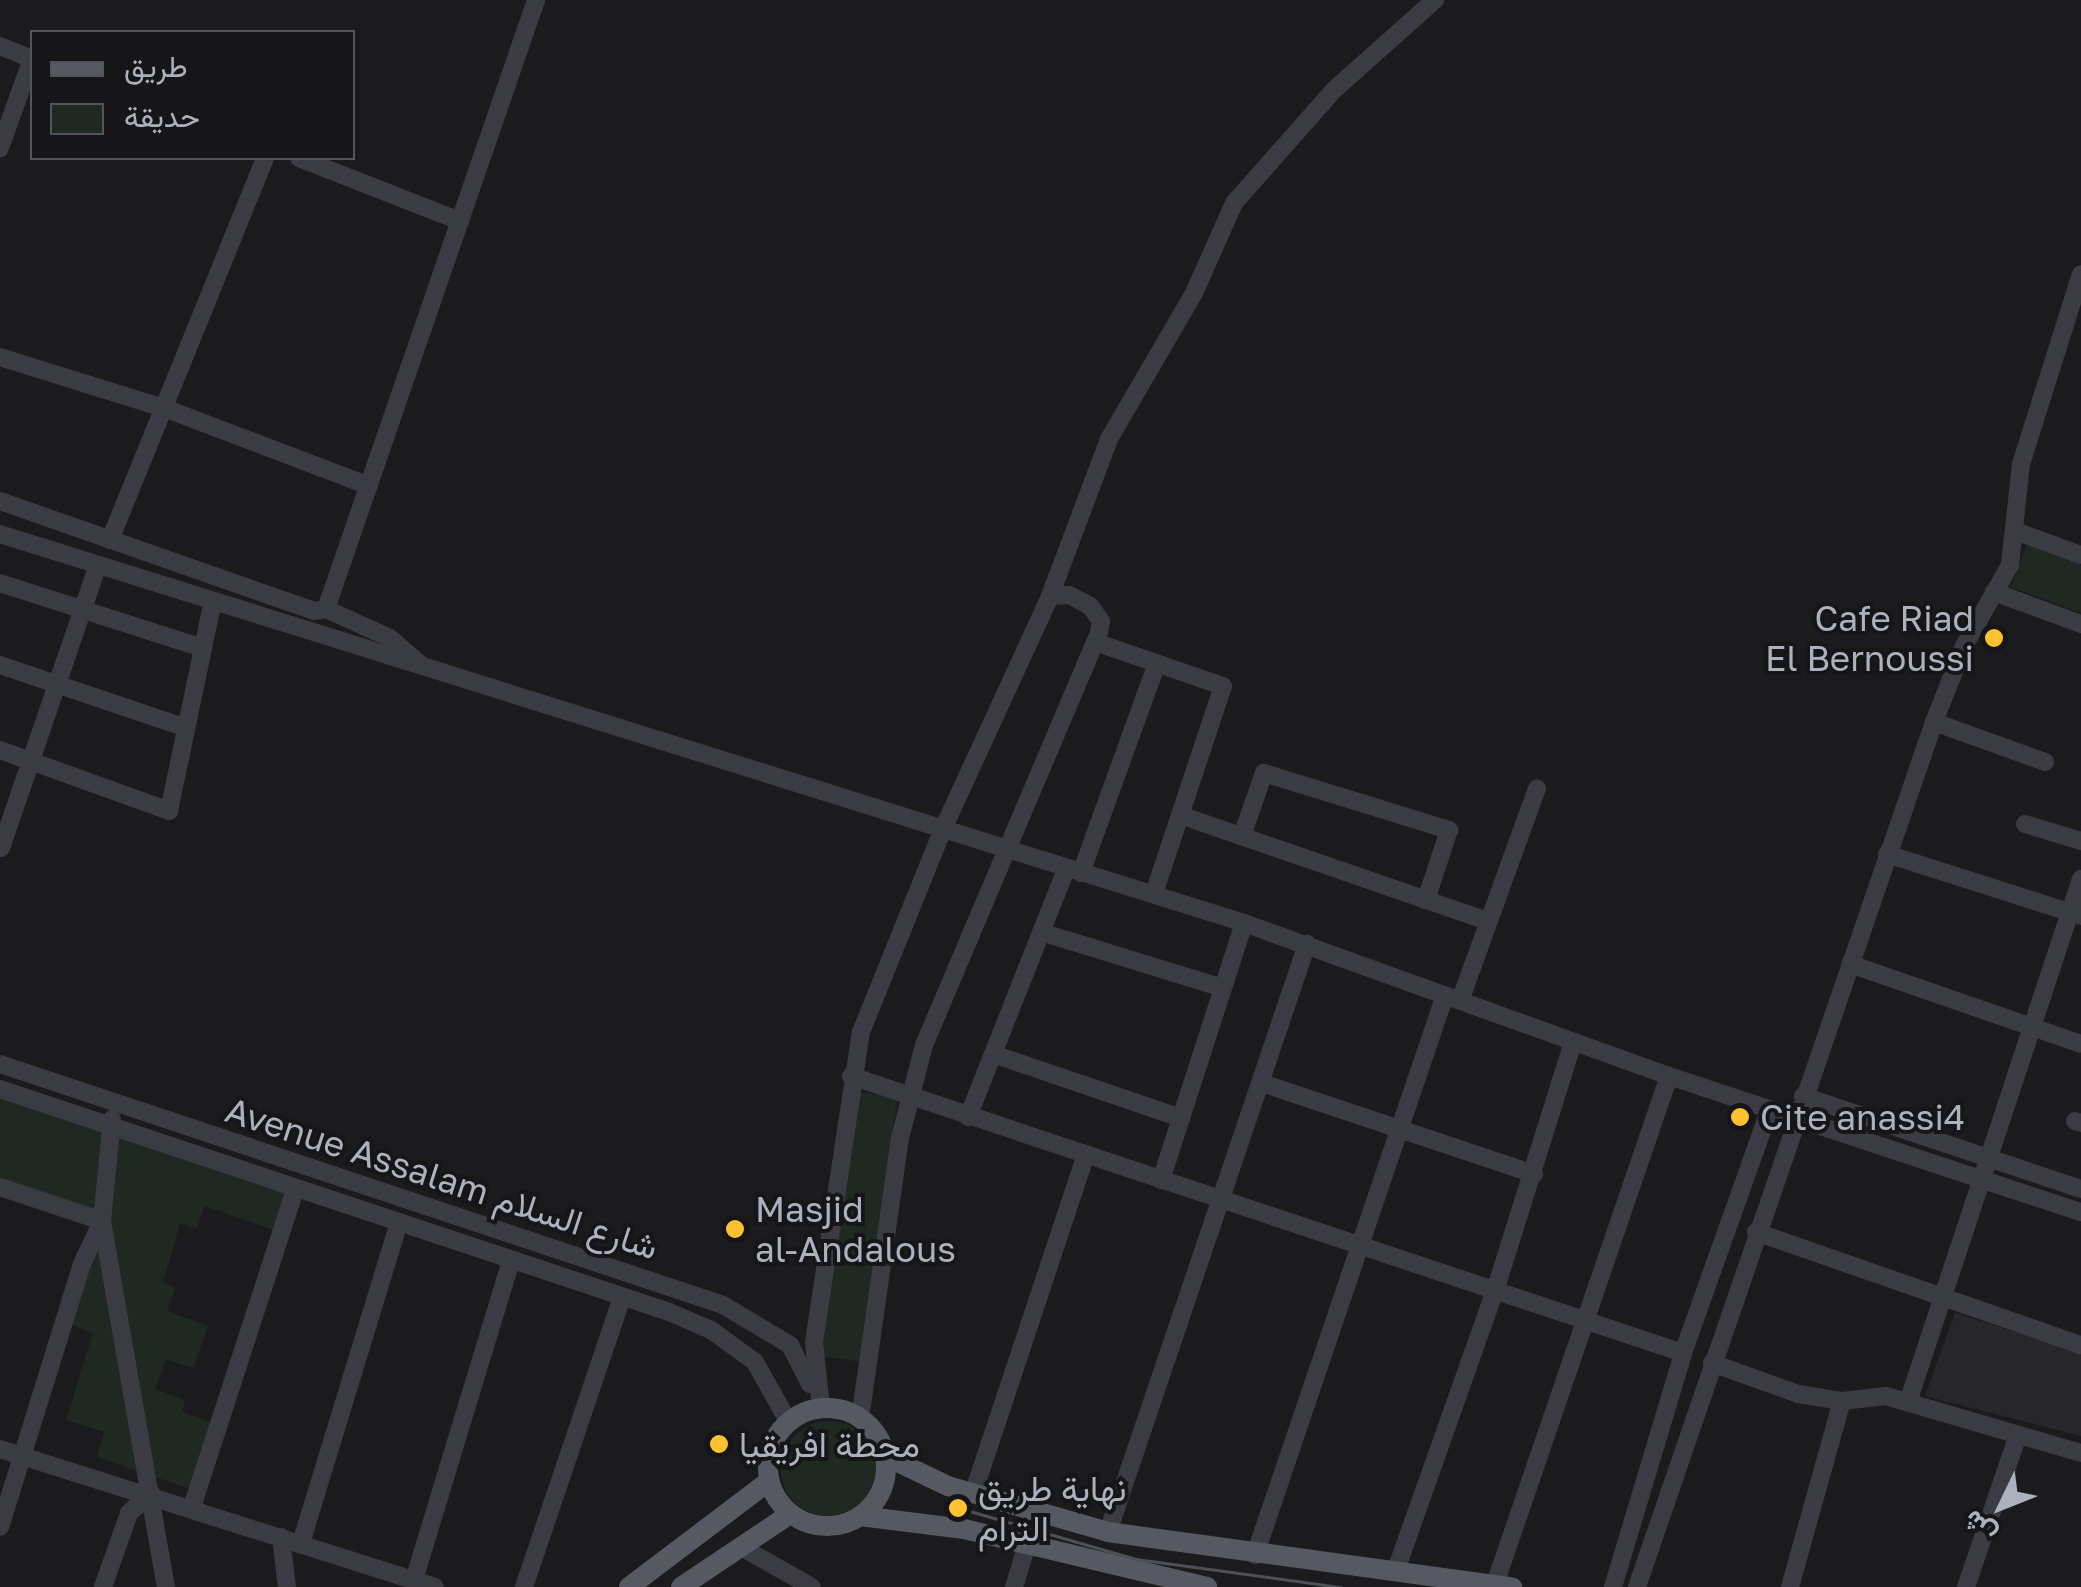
<!DOCTYPE html>
<html>
<head>
<meta charset="utf-8">
<style>
  body { margin:0 }
  #map { position:relative; width:2081px; height:1587px; overflow:hidden; background:#1b1b1e; font-family:"Golos Text",Vazirmatn,sans-serif }
  div>[style] { position:absolute }
  .built>* { inset:0; background:#27262b }
  .green>* { inset:0; background:#202921 }
  .round { border-radius:50% }
  .minor>* { height:18px; margin:-9px; padding:0 9px; transform-origin:9px; border-radius:9px; background:#3b3c43 }
  .major>* { height:20px; margin:-10px; padding:0 10px; transform-origin:10px; border-radius:10px; background:#575962 }
  .major>.ring { margin:-10px; padding:0; box-sizing:content-box; background:none; border:20px solid #575962; border-radius:50% }
  .tram>* { height:2.5px; margin:-1.25px; padding:0 1.25px; transform-origin:1.25px; border-radius:1.25px; background:#4e5058 }
  .dots>* { width:28px; height:28px; translate:-50% -50%; box-sizing:border-box; border:5px solid #161619; border-radius:50% }
  span { translate:-50% -50%; white-space:nowrap; text-align:center; line-height:1.15; -webkit-text-stroke:8px #161619; paint-order:stroke }
  .poi-label { font-size:35px; color:#acb1be }
  .right { translate:-100% -50%; text-align:right }
  .left { translate:0 -50%; text-align:left }
  .street-label { font-size:35px; color:#acb1be }
  .legend { position:absolute; left:30px; top:30px; width:325px; height:130px; box-sizing:border-box; background:#161619; border:2px solid #52545b; margin:0; padding:12px 18px; list-style:none; font-size:30px; color:#acb1be }
  .legend li { display:flex; align-items:center; gap:20px; height:50px }
  .legend b { width:50px; border:2px solid #52545b }
  .north { position:absolute; left:1951px; top:1457px; width:100px; height:100px; -webkit-text-stroke:8px #161619; paint-order:stroke; rotate:227deg; font-size:28px; font-weight:700; line-height:40px; text-align:center; color:#acb1be }
  .north::after { content:''; display:block; margin:auto; width:35px; height:45px; background:#acb1be; clip-path:polygon(50% 0,100% 100%,50% 72%,0 100%) }
</style>
</head>
<body>
<div id="map">
  <div class="built">
    <div style="clip-path:polygon(1955px 1313px,2081px 1353px,2081px 1436px,1925px 1396px)"></div>
  </div>
  <div class="green">
    <div style="clip-path:polygon(2027px 545px,2081px 565px,2081px 613px,2011px 587px)"></div>
    <div style="clip-path:polygon(0 1089px,295px 1190px,272px 1229px,204px 1206px,197px 1229px,180px 1224px,163px 1282px,175px 1288px,167px 1311px,208px 1326px,193px 1368px,166px 1359px,155px 1389px,185px 1400px,182px 1412px,214px 1423px,191px 1489px,97px 1457px,104px 1432px,66px 1420px,93px 1333px,72px 1325px,102px 1221px,0 1188px)"></div>
    <div style="clip-path:polygon(852px 1091px,897px 1098px,863px 1362px,819px 1356px)"></div>
    <div class="round" style="left:781px;top:1421px;width:96px;height:96px"></div>
  </div>
  <div class="minor">
    <div style="left:0;top:46px;width:35px;rotate:22deg"></div>
    <div style="left:32px;top:59px;width:95px;rotate:109.8deg"></div>
    <div style="left:299px;top:158px;width:173px;rotate:21.4deg"></div>
    <div style="left:0;top:357px;width:172px;rotate:17.3deg"></div>
    <div style="left:164px;top:408px;width:219px;rotate:20.8deg"></div>
    <div style="left:0;top:501px;width:333px;rotate:19.3deg"></div>
    <div style="left:314px;top:611px;width:12px;rotate:-9deg"></div>
    <div style="left:326px;top:609px;width:70px;rotate:24.4deg"></div>
    <div style="left:390px;top:638px;width:40px;rotate:41deg"></div>
    <div style="left:2018px;top:532px;width:67px;rotate:20.1deg"></div>
    <div style="left:0;top:534px;width:1303px;rotate:17.36deg"></div>
    <div style="left:1244px;top:923px;width:452px;rotate:19.8deg"></div>
    <div style="left:1669px;top:1076px;width:434px;rotate:18.3deg"></div>
    <div style="left:110px;top:540px;width:412px;rotate:-67.9deg"></div>
    <div style="left:0;top:583px;width:213px;rotate:17.8deg"></div>
    <div style="left:1994px;top:592px;width:93px;rotate:20.2deg"></div>
    <div style="left:326px;top:609px;width:644px;rotate:-70.97deg"></div>
    <div style="left:1095px;top:642px;width:135px;rotate:19deg"></div>
    <div style="left:1223px;top:686px;width:219px;rotate:108.4deg"></div>
    <div style="left:0;top:665px;width:196px;rotate:18.7deg"></div>
    <div style="left:1934px;top:722px;width:118px;rotate:19.8deg"></div>
    <div style="left:0;top:750px;width:180px;rotate:19.8deg"></div>
    <div style="left:169px;top:811px;width:210px;rotate:-78.2deg"></div>
    <div style="left:1180px;top:815px;width:326px;rotate:19deg"></div>
    <div style="left:2025px;top:824px;width:59px;rotate:16.9deg"></div>
    <div style="left:1242px;top:836px;width:67px;rotate:-70.8deg"></div>
    <div style="left:1264px;top:773px;width:194px;rotate:17.1deg"></div>
    <div style="left:1449px;top:830px;width:74px;rotate:108.2deg"></div>
    <div style="left:1px;top:848px;width:299px;rotate:-71.1deg"></div>
    <div style="left:1887px;top:854px;width:204px;rotate:17.7deg"></div>
    <div style="left:1081px;top:873px;width:223px;rotate:-70.1deg"></div>
    <div style="left:1041px;top:932px;width:190px;rotate:17.1deg"></div>
    <div style="left:1850px;top:964px;width:244px;rotate:19.1deg"></div>
    <div style="left:1460px;top:1001px;width:226px;rotate:-70.1deg"></div>
    <div style="left:993px;top:1054px;width:199px;rotate:18.8deg"></div>
    <div style="left:0;top:1064px;width:762px;rotate:18.43deg"></div>
    <div style="left:723px;top:1305px;width:78px;rotate:30.8deg"></div>
    <div style="left:790px;top:1345px;width:44px;rotate:62.9deg"></div>
    <div style="left:851px;top:1076px;width:877px;rotate:18.41deg"></div>
    <div style="left:1265px;top:1084px;width:284px;rotate:18.5deg"></div>
    <div style="left:0;top:1089px;width:705px;rotate:18.43deg"></div>
    <div style="left:669px;top:1312px;width:46px;rotate:23.2deg"></div>
    <div style="left:711px;top:1330px;width:54px;rotate:36deg"></div>
    <div style="left:755px;top:1362px;width:68px;rotate:60.8deg"></div>
    <div style="left:1803px;top:1096px;width:293px;rotate:18.5deg"></div>
    <div style="left:968px;top:1117px;width:267px;rotate:-68.4deg"></div>
    <div style="left:112px;top:1119px;width:102px;rotate:95.6deg"></div>
    <div style="left:102px;top:1221px;width:372px;rotate:80.1deg"></div>
    <div style="left:2075px;top:1121px;width:6px;rotate:18deg"></div>
    <div style="left:1161px;top:1180px;width:270px;rotate:-72.1deg"></div>
    <div style="left:0;top:1187px;width:108px;rotate:18.4deg"></div>
    <div style="left:102px;top:1221px;width:47px;rotate:114.9deg"></div>
    <div style="left:82px;top:1264px;width:275px;rotate:107.3deg"></div>
    <div style="left:1756px;top:1232px;width:344px;rotate:19.2deg"></div>
    <div style="left:1712px;top:1363px;width:91px;rotate:19.8deg"></div>
    <div style="left:1798px;top:1394px;width:45px;rotate:9deg"></div>
    <div style="left:1842px;top:1401px;width:44px;rotate:-6.5deg"></div>
    <div style="left:1886px;top:1396px;width:203px;rotate:16.3deg"></div>
    <div style="left:1908px;top:1402px;width:551px;rotate:-71.7deg"></div>
    <div style="left:821px;top:1408px;width:66px;rotate:-96.1deg"></div>
    <div style="left:814px;top:1342px;width:314px;rotate:-81.4deg"></div>
    <div style="left:861px;top:1032px;width:219px;rotate:-68deg"></div>
    <div style="left:943px;top:829px;width:256px;rotate:-65.3deg"></div>
    <div style="left:1050px;top:596px;width:168px;rotate:-69.4deg"></div>
    <div style="left:1109px;top:439px;width:169px;rotate:-59.8deg"></div>
    <div style="left:1194px;top:293px;width:98px;rotate:-66deg"></div>
    <div style="left:1234px;top:203px;width:152px;rotate:-48.5deg"></div>
    <div style="left:1335px;top:89px;width:134px;rotate:-41.7deg"></div>
    <div style="left:860px;top:1419px;width:284px;rotate:-81.9deg"></div>
    <div style="left:900px;top:1138px;width:96px;rotate:-75.5deg"></div>
    <div style="left:924px;top:1045px;width:449px;rotate:-67deg"></div>
    <div style="left:1099px;top:632px;width:11px;rotate:-80deg"></div>
    <div style="left:1101px;top:621px;width:19px;rotate:-126deg"></div>
    <div style="left:1090px;top:606px;width:24px;rotate:-152deg"></div>
    <div style="left:1069px;top:595px;width:19px;rotate:177deg"></div>
    <div style="left:0;top:1449px;width:456px;rotate:17.6deg"></div>
    <div style="left:973px;top:1494px;width:358px;rotate:-71.6deg"></div>
    <div style="left:192px;top:1507px;width:333px;rotate:-72deg"></div>
    <div style="left:1108px;top:1532px;width:621px;rotate:-71.3deg"></div>
    <div style="left:281px;top:1537px;width:50px;rotate:83.2deg"></div>
    <div style="left:301px;top:1543px;width:335px;rotate:-73deg"></div>
    <div style="left:741px;top:1547px;width:81px;rotate:29.4deg"></div>
    <div style="left:1255px;top:1555px;width:591px;rotate:-71.26deg"></div>
    <div style="left:1396px;top:1570px;width:296px;rotate:-70.5deg"></div>
    <div style="left:1495px;top:1291px;width:261px;rotate:-72.6deg"></div>
    <div style="left:414px;top:1580px;width:334px;rotate:-73.1deg"></div>
    <div style="left:1495px;top:1584px;width:537px;rotate:-71.09deg"></div>
    <div style="left:103px;top:1587px;width:78px;rotate:-70.6deg"></div>
    <div style="left:129px;top:1513px;width:30px;rotate:-42deg"></div>
    <div style="left:524px;top:1587px;width:306px;rotate:-71.3deg"></div>
    <div style="left:1014px;top:1587px;width:44px;rotate:-72.8deg"></div>
    <div style="left:1613px;top:1587px;width:244px;rotate:-73.3deg"></div>
    <div style="left:1683px;top:1353px;width:259px;rotate:-70.4deg"></div>
    <div style="left:1637px;top:1587px;width:915px;rotate:-71.05deg"></div>
    <div style="left:1934px;top:722px;width:82px;rotate:-68.5deg"></div>
    <div style="left:1964px;top:646px;width:93px;rotate:-60.4deg"></div>
    <div style="left:2010px;top:565px;width:102px;rotate:-83.8deg"></div>
    <div style="left:2021px;top:464px;width:199px;rotate:-72.5deg"></div>
    <div style="left:1790px;top:1587px;width:193px;rotate:-74.4deg"></div>
    <div style="left:1966px;top:1587px;width:161px;rotate:-71.1deg"></div>
  </div>
  <div class="major">
    <div class="ring" style="left:768px;top:1408px;width:98px;height:98px"></div>
    <div style="left:885px;top:1456px;width:70px;rotate:25.5deg"></div>
    <div style="left:948px;top:1486px;width:166px;rotate:16deg"></div>
    <div style="left:1108px;top:1532px;width:408px;rotate:7.8deg"></div>
    <div style="left:860px;top:1516px;width:105px;rotate:7.1deg"></div>
    <div style="left:964px;top:1529px;width:250px;rotate:13.4deg"></div>
    <div style="left:629px;top:1587px;width:176px;rotate:-37.1deg"></div>
    <div style="left:681px;top:1587px;width:131px;rotate:-33.8deg"></div>
  </div>
  <div class="tram">
    <div style="left:956px;top:1507px;width:187px;rotate:16.1deg"></div>
    <div style="left:1136px;top:1559px;width:207px;rotate:7.8deg"></div>
  </div>
  <div class="dots">
    <div style="left:1994px;top:638px;background:#ffc031"></div>
    <div style="left:1740px;top:1117px;background:#ffc031"></div>
    <div style="left:735px;top:1229px;background:#ffc031"></div>
    <div style="left:719px;top:1444px;background:#ffc031"></div>
    <div style="left:958px;top:1508px;background:#ffc031"></div>
  </div>
  <div class="poi-label">
    <span class="right" style="left:1974px;top:638px">Cafe Riad<br>El Bernoussi</span>
    <span class="left" style="left:1760px;top:1117px">Cite anassi4</span>
    <span class="left" style="left:755px;top:1229px">Masjid<br>al-Andalous</span>
    <span class="left" style="left:739px;top:1444px">محطة افريقيا</span>
    <span class="left" style="left:978px;top:1508px">نهاية طريق<br>الترام</span>
  </div>
  <div class="street-label">
    <span style="left:442px;top:1178px;rotate:18deg">Avenue Assalam شارع السلام</span>
  </div>
  <ul class="legend">
  <li><b style="height:12px;background:#575962"></b>طريق</li>
  <li><b style="height:28px;background:#202921"></b>حديقة</li>
  </ul>
  <div class="north">ش</div>
</div>
</body>
</html>
